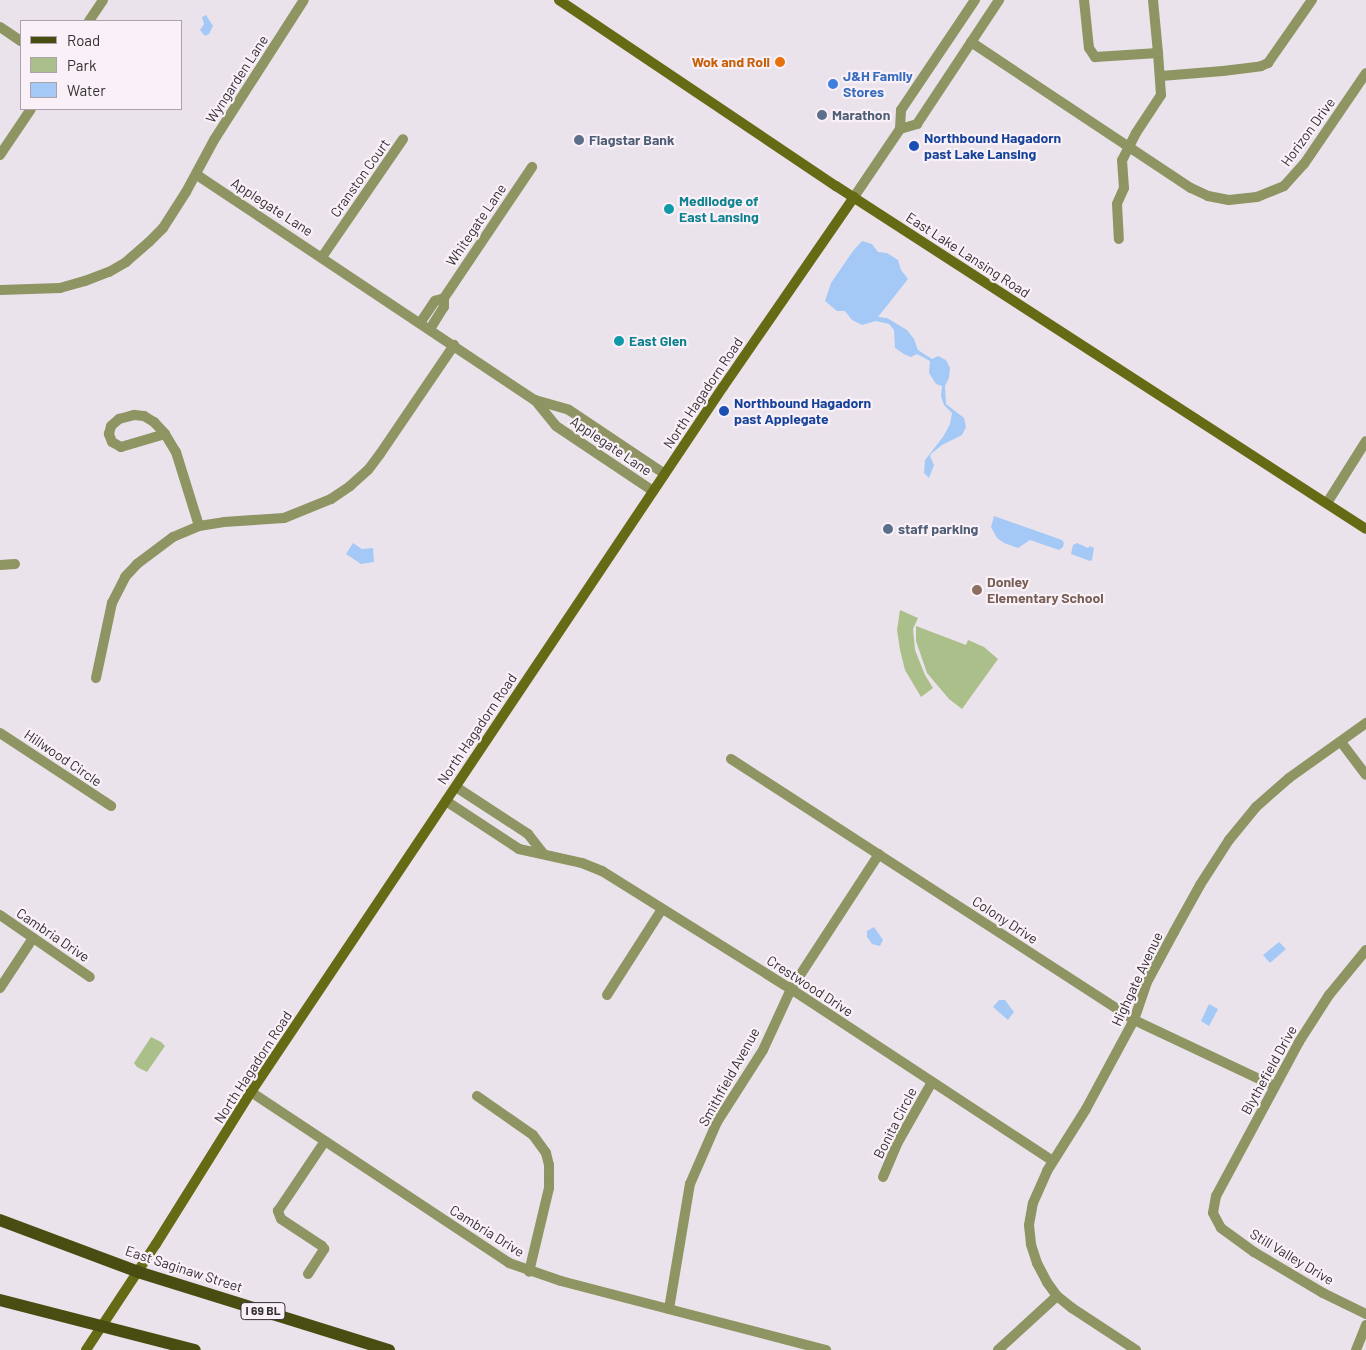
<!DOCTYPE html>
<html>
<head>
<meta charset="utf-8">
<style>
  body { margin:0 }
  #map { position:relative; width:1366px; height:1350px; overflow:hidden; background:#ebe3eb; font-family:Barlow,sans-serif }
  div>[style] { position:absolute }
  .green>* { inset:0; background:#abbf8a }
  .water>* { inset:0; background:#a4c9f6 }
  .street>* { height:10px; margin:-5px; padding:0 5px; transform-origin:5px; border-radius:5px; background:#8e9462 }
  .secondary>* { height:10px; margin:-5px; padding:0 5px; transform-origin:5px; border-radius:5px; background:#656b15 }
  .primary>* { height:12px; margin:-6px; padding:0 6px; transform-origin:6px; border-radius:6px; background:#484d12 }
  .dots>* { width:14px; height:14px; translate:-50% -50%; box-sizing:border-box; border:2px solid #f9f0f8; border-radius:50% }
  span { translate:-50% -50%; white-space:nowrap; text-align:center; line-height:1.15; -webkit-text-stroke:4.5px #f9f0f8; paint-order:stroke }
  .shield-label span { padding:1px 4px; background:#f9f0f8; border:1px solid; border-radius:4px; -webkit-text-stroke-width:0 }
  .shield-label { font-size:12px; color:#333033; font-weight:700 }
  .food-label { font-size:14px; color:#c56008; font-weight:700 }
  .right { translate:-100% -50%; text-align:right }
  .shop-label { font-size:14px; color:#366cbe; font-weight:700 }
  .left { translate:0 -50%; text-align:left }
  .street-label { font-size:14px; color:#333033 }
  .service-label { font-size:14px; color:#4e5e75; font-weight:700 }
  .transit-label { font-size:14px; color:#164399; font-weight:700 }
  .culture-label { font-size:14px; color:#0d838f; font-weight:700 }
  .education-label { font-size:14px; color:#785e54; font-weight:700 }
  .legend { position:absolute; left:20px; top:20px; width:162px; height:90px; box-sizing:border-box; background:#f9f0f8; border:1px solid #aaa3a9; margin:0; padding:6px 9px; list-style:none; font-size:15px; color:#333033 }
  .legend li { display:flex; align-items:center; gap:10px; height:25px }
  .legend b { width:25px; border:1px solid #aaa3a9 }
</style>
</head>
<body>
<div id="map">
  <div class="green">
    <div style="clip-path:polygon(900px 610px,918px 618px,913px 629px,915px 650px,925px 675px,933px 688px,921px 697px,905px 670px,900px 650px,897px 630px)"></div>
    <div style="clip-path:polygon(916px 626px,966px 645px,968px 640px,984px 647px,998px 659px,962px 709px,949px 699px,927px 673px,916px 641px)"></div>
    <div style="clip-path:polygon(151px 1037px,161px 1042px,165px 1046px,147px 1072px,137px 1067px,134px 1063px)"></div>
  </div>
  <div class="water">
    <div style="clip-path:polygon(206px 15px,213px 26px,209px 34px,205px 36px,200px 30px,204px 24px,202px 17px)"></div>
    <div style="clip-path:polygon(862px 241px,872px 244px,878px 252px,887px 253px,898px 260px,901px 270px,908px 279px,878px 317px,887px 318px,907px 330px,914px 339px,918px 350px,932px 359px,938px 356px,946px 360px,950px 368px,949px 378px,945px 386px,946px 404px,964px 418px,966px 427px,962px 435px,942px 445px,931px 454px,930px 456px,934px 465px,929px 478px,924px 473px,925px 460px,943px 437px,950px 424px,952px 413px,944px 405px,941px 396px,942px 386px,936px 384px,929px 373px,930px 361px,917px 354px,911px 357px,904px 354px,895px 348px,894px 330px,889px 324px,876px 321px,862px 325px,852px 320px,845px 311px,837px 311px,825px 301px,831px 283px,853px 251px)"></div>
    <div style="clip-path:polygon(994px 516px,1062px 540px,1064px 543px,1063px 547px,1059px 550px,1030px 540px,1018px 548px,1004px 543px,997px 538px,991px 527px)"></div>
    <div style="clip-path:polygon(353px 543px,362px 549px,373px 548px,374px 562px,361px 564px,346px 554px)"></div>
    <div style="clip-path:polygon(1077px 543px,1088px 548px,1090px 546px,1094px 548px,1092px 560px,1090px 561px,1071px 554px,1073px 545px)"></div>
    <div style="clip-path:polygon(874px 927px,883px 940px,880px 946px,872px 944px,867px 937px,867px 931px)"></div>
    <div style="clip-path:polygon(1279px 942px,1286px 949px,1270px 963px,1263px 955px)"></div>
    <div style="clip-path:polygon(999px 1000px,1005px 1000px,1014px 1012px,1008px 1020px,993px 1007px)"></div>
    <div style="clip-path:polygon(1209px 1004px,1218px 1009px,1209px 1026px,1201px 1021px)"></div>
  </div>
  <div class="street">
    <div style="left:1084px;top:0;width:48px;rotate:84.1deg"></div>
    <div style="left:1089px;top:48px;width:11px;rotate:56deg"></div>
    <div style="left:1095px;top:57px;width:63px;rotate:-3.6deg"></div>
    <div style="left:1158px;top:53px;width:42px;rotate:85.9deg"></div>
    <div style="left:1161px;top:95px;width:45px;rotate:123.3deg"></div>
    <div style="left:1136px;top:133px;width:30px;rotate:117deg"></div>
    <div style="left:1122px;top:160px;width:28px;rotate:86deg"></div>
    <div style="left:1124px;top:188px;width:17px;rotate:114deg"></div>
    <div style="left:1117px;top:204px;width:35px;rotate:87deg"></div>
    <div style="left:1153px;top:0;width:53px;rotate:84.6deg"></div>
    <div style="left:89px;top:21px;width:25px;rotate:-56deg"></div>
    <div style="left:0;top:27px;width:25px;rotate:34deg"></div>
    <div style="left:971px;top:42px;width:264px;rotate:33.6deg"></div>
    <div style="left:1191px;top:188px;width:19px;rotate:25deg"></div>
    <div style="left:1208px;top:196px;width:21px;rotate:11deg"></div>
    <div style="left:1229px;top:200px;width:28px;rotate:-6deg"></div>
    <div style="left:1257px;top:197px;width:29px;rotate:-22deg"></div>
    <div style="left:1284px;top:186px;width:30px;rotate:-48deg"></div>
    <div style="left:1304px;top:164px;width:110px;rotate:-55.7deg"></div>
    <div style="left:1161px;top:76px;width:62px;rotate:-4.6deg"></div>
    <div style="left:1223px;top:71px;width:38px;rotate:-7deg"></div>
    <div style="left:1261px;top:66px;width:8px;rotate:-23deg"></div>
    <div style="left:1268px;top:63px;width:77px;rotate:-55.1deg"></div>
    <div style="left:900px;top:129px;width:18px;rotate:-16deg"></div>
    <div style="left:917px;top:124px;width:149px;rotate:-56.5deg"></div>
    <div style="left:0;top:155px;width:55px;rotate:-56deg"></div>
    <div style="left:197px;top:175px;width:406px;rotate:33.7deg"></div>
    <div style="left:535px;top:400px;width:33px;rotate:51deg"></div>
    <div style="left:556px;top:426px;width:117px;rotate:33.8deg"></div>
    <div style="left:854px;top:197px;width:82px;rotate:-55.9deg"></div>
    <div style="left:900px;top:129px;width:19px;rotate:-87deg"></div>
    <div style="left:901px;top:110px;width:133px;rotate:-56.1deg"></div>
    <div style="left:322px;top:257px;width:143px;rotate:-55.5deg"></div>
    <div style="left:0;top:290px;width:60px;rotate:-1.9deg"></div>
    <div style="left:60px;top:288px;width:26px;rotate:-16deg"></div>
    <div style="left:85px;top:281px;width:26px;rotate:-21deg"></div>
    <div style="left:109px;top:272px;width:20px;rotate:-30deg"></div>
    <div style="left:126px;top:262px;width:30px;rotate:-41deg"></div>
    <div style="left:149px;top:242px;width:20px;rotate:-45deg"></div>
    <div style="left:163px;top:228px;width:43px;rotate:-57.4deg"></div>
    <div style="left:186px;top:192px;width:59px;rotate:-61.7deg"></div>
    <div style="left:214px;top:140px;width:166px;rotate:-57.3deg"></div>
    <div style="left:420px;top:323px;width:27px;rotate:-56deg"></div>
    <div style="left:435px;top:301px;width:9px;rotate:-18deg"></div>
    <div style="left:430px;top:329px;width:26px;rotate:-58deg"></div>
    <div style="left:444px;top:307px;width:9px;rotate:-90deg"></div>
    <div style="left:444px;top:298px;width:158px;rotate:-56.1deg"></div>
    <div style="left:535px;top:400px;width:35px;rotate:16deg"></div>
    <div style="left:569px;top:410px;width:115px;rotate:33.7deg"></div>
    <div style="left:165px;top:434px;width:46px;rotate:163.5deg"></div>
    <div style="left:121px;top:447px;width:10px;rotate:-151deg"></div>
    <div style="left:112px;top:442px;width:9px;rotate:-111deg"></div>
    <div style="left:109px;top:434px;width:8px;rotate:-76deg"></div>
    <div style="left:111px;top:426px;width:11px;rotate:-41deg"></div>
    <div style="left:119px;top:419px;width:16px;rotate:-15deg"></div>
    <div style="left:134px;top:415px;width:10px;rotate:6deg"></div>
    <div style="left:144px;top:416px;width:12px;rotate:31deg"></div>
    <div style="left:154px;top:422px;width:16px;rotate:47deg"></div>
    <div style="left:165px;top:434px;width:21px;rotate:59deg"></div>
    <div style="left:176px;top:452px;width:77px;rotate:72.7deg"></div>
    <div style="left:1327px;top:503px;width:73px;rotate:-57.8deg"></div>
    <div style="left:0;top:565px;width:15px;rotate:-4deg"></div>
    <div style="left:96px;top:678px;width:77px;rotate:-78deg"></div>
    <div style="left:112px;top:603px;width:29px;rotate:-63deg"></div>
    <div style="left:125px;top:577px;width:18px;rotate:-47deg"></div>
    <div style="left:137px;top:564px;width:45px;rotate:-36.9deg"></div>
    <div style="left:173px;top:537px;width:28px;rotate:-23deg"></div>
    <div style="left:199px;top:526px;width:25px;rotate:-9deg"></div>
    <div style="left:224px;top:522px;width:60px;rotate:-3.8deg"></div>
    <div style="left:284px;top:518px;width:51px;rotate:-22deg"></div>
    <div style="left:331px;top:499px;width:23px;rotate:-34deg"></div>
    <div style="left:350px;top:486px;width:24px;rotate:-42deg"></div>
    <div style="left:368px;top:470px;width:20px;rotate:-53deg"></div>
    <div style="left:380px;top:454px;width:132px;rotate:-55.8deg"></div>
    <div style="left:0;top:733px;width:133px;rotate:33.3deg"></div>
    <div style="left:1341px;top:742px;width:41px;rotate:52.9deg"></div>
    <div style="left:731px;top:759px;width:480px;rotate:32.9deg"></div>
    <div style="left:1134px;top:1020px;width:155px;rotate:25.2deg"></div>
    <div style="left:456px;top:787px;width:86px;rotate:33.1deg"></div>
    <div style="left:528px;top:834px;width:24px;rotate:52deg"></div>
    <div style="left:446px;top:801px;width:87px;rotate:33.3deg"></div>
    <div style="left:519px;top:849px;width:65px;rotate:12.5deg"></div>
    <div style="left:582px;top:863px;width:22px;rotate:22deg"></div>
    <div style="left:602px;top:871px;width:223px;rotate:32deg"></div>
    <div style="left:791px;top:989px;width:313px;rotate:33.3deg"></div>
    <div style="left:0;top:915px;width:109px;rotate:34.6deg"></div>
    <div style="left:1366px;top:950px;width:58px;rotate:129.4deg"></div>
    <div style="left:1329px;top:995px;width:56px;rotate:122.6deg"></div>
    <div style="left:1299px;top:1042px;width:175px;rotate:118.3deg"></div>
    <div style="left:1216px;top:1196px;width:17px;rotate:100deg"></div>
    <div style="left:1213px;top:1213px;width:17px;rotate:62deg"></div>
    <div style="left:1221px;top:1228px;width:41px;rotate:36deg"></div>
    <div style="left:1254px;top:1252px;width:80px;rotate:30.7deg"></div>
    <div style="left:1323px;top:1293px;width:48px;rotate:26deg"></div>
    <div style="left:0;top:988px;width:60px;rotate:-56.6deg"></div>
    <div style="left:607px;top:995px;width:102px;rotate:-57.4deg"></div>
    <div style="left:251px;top:1092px;width:310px;rotate:33.5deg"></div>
    <div style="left:509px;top:1263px;width:55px;rotate:19.1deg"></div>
    <div style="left:561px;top:1281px;width:274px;rotate:14.6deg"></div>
    <div style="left:477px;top:1096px;width:68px;rotate:34.9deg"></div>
    <div style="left:533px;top:1135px;width:22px;rotate:54deg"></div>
    <div style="left:546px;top:1153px;width:12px;rotate:76deg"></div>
    <div style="left:549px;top:1165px;width:23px;rotate:90deg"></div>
    <div style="left:549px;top:1188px;width:86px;rotate:103.4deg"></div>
    <div style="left:883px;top:1177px;width:38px;rotate:-67deg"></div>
    <div style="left:898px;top:1142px;width:69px;rotate:-60.5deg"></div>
    <div style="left:308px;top:1274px;width:30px;rotate:-57deg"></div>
    <div style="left:324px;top:1249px;width:4px;rotate:-124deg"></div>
    <div style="left:322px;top:1246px;width:49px;rotate:-146.6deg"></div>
    <div style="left:281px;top:1219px;width:9px;rotate:-111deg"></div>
    <div style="left:278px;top:1211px;width:84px;rotate:-56.1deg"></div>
    <div style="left:669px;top:1309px;width:127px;rotate:-80.5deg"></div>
    <div style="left:690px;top:1184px;width:68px;rotate:-66.5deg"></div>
    <div style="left:717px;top:1122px;width:85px;rotate:-57.4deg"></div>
    <div style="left:763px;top:1050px;width:67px;rotate:-65.3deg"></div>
    <div style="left:791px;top:989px;width:161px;rotate:-56.9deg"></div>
    <div style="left:998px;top:1350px;width:80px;rotate:-42.5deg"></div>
    <div style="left:1136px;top:1350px;width:77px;rotate:-146.7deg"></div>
    <div style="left:1072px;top:1308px;width:19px;rotate:-141deg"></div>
    <div style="left:1057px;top:1296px;width:17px;rotate:-126deg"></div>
    <div style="left:1047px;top:1282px;width:21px;rotate:-118deg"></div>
    <div style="left:1037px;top:1263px;width:20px;rotate:-108deg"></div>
    <div style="left:1031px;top:1244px;width:19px;rotate:-96deg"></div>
    <div style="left:1029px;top:1225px;width:22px;rotate:-80deg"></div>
    <div style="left:1033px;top:1203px;width:35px;rotate:-66deg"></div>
    <div style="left:1047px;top:1171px;width:73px;rotate:-57.8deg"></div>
    <div style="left:1086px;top:1109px;width:101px;rotate:-61.7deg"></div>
    <div style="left:1134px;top:1020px;width:40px;rotate:-71.1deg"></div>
    <div style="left:1147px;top:982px;width:57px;rotate:-61.6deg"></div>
    <div style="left:1174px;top:932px;width:54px;rotate:-61deg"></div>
    <div style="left:1200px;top:885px;width:54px;rotate:-57.2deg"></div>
    <div style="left:1229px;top:840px;width:43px;rotate:-50.7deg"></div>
    <div style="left:1256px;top:807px;width:44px;rotate:-41.3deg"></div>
    <div style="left:1289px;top:778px;width:95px;rotate:-35.5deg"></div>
    <div style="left:1356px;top:1350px;width:27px;rotate:-68deg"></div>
  </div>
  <div class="secondary">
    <div style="left:559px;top:0;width:334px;rotate:33.9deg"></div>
    <div style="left:836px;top:186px;width:631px;rotate:32.91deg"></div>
    <div style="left:86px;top:1350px;width:127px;rotate:-56.6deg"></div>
    <div style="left:156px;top:1244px;width:179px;rotate:-58deg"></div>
    <div style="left:251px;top:1092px;width:848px;rotate:-56.2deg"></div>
    <div style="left:723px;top:387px;width:231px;rotate:-55.4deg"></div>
  </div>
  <div class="primary">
    <div style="left:0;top:1220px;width:147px;rotate:20.6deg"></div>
    <div style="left:138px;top:1272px;width:263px;rotate:17.3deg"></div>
    <div style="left:0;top:1300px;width:201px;rotate:14.4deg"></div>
  </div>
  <div class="dots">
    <div style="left:780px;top:62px;background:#e8710a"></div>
    <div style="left:833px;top:84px;background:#3f7fe0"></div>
    <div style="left:822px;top:115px;background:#5c6f8a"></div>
    <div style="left:579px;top:140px;background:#5c6f8a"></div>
    <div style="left:914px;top:146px;background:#1a4fb4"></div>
    <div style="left:669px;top:209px;background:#0f9aa8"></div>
    <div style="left:619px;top:341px;background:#0f9aa8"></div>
    <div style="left:724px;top:411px;background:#1a4fb4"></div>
    <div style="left:888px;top:529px;background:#5c6f8a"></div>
    <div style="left:977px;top:590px;background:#8d6e63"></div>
  </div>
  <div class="shield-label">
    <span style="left:263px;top:1311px">I 69 BL</span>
  </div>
  <div class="food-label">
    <span class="right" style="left:770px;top:62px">Wok and Roll</span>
  </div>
  <div class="shop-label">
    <span class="left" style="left:843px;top:84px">J&amp;H Family<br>Stores</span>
  </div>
  <div class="street-label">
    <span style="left:237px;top:79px;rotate:-57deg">Wyngarden Lane</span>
    <span style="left:1308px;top:132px;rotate:-54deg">Horizon Drive</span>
    <span style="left:360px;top:178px;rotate:-55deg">Cranston Court</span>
    <span style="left:272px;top:207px;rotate:33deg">Applegate Lane</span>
    <span style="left:476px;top:225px;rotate:-56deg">Whitegate Lane</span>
    <span style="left:968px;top:255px;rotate:33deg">East Lake Lansing Road</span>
    <span style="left:703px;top:393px;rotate:-56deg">North Hagadorn Road</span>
    <span style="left:611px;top:446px;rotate:34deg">Applegate Lane</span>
    <span style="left:477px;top:729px;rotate:-56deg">North Hagadorn Road</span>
    <span style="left:63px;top:758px;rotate:34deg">Hillwood Circle</span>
    <span style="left:1005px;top:920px;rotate:33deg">Colony Drive</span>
    <span style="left:53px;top:935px;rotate:34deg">Cambria Drive</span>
    <span style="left:1137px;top:979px;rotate:-65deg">Highgate Avenue</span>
    <span style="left:810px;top:986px;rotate:33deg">Crestwood Drive</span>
    <span style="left:253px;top:1067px;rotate:-57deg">North Hagadorn Road</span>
    <span style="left:1269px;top:1070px;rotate:-61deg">Blythefield Drive</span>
    <span style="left:729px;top:1077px;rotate:-61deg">Smithfield Avenue</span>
    <span style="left:895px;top:1123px;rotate:-63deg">Bonita Circle</span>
    <span style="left:487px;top:1231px;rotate:32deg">Cambria Drive</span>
    <span style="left:1292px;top:1257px;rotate:31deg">Still Valley Drive</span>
    <span style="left:184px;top:1269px;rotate:18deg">East Saginaw Street</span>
  </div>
  <div class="service-label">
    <span class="left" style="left:832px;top:115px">Marathon</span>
    <span class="left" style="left:589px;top:140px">Flagstar Bank</span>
    <span class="left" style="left:898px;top:529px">staff parking</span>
  </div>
  <div class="transit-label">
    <span class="left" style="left:924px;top:146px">Northbound Hagadorn<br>past Lake Lansing</span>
    <span class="left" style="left:734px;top:411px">Northbound Hagadorn<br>past Applegate</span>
  </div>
  <div class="culture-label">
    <span class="left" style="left:679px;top:209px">Medilodge of<br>East Lansing</span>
    <span class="left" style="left:629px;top:341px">East Glen</span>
  </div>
  <div class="education-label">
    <span class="left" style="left:987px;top:590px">Donley<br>Elementary School</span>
  </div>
  <ul class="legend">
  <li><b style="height:6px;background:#484d12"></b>Road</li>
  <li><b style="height:14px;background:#abbf8a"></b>Park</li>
  <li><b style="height:14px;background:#a4c9f6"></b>Water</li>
  </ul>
</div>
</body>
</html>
